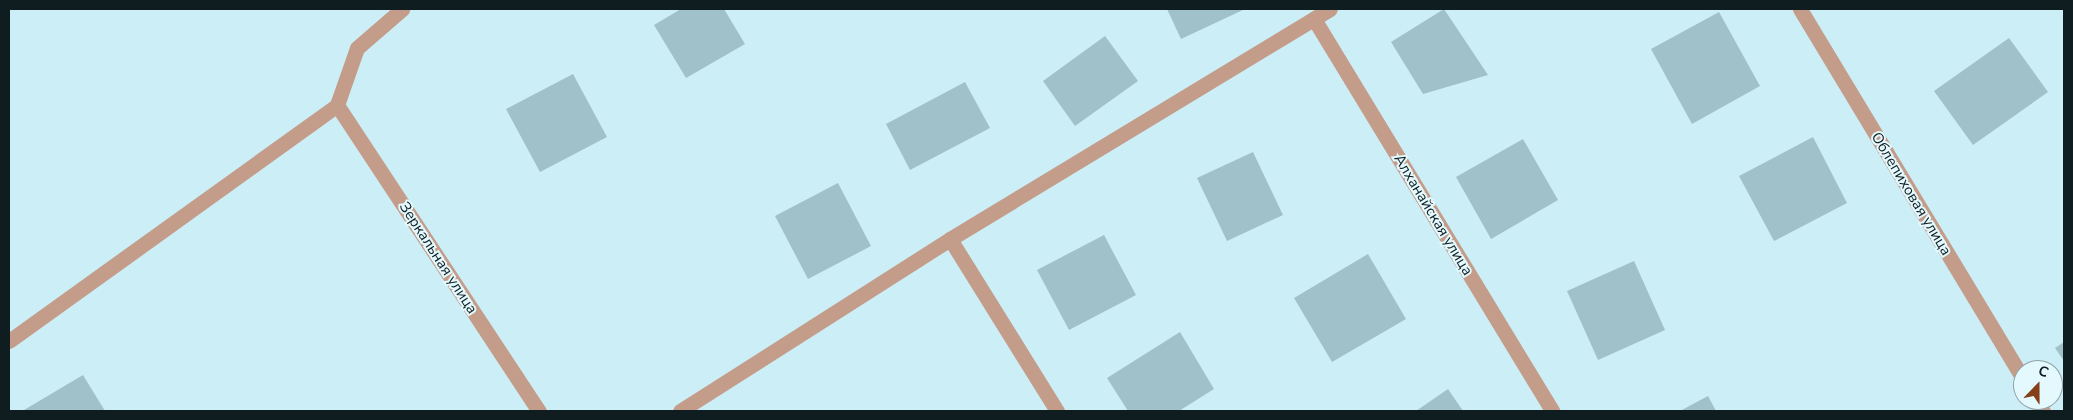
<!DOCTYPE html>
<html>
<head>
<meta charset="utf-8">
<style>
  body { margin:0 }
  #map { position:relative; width:2073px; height:420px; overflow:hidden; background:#cceef7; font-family:"Nunito Sans",sans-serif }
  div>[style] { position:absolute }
  .building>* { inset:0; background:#a0c1c9 }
  .street>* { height:15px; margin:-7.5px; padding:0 7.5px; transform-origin:7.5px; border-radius:7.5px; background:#c49c8a }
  span { translate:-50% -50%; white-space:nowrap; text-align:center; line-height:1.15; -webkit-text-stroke:4px #e4f9fe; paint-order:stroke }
  .street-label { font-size:15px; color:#101d20 }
  .frame { position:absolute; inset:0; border:10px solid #101d20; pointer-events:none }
  .north { position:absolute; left:2013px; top:360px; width:50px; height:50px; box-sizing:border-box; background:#e4f9fe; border:1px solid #8fa1a5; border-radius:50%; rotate:22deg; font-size:14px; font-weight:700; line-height:20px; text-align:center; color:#101d20 }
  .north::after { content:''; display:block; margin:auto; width:18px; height:22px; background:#853f19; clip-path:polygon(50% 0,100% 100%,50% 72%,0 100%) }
</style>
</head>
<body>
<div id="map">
  <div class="building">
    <div style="clip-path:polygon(681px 9px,724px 9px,745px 44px,686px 78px,654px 25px)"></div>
    <div style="clip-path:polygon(1167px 9px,1245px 9px,1181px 39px)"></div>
    <div style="clip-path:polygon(1444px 9px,1488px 75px,1423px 94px,1391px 42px)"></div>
    <div style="clip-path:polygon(1719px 12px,1760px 86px,1692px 124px,1651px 49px)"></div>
    <div style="clip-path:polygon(1105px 36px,1138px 81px,1075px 126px,1043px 81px)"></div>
    <div style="clip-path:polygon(2009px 38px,2048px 92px,1973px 145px,1934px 91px)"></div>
    <div style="clip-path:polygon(573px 74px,607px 137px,540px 172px,506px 109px)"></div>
    <div style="clip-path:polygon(965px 82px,990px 128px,910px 170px,886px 124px)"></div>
    <div style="clip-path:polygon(1813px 137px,1847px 203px,1774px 241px,1739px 176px)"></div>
    <div style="clip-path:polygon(1523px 139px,1558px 200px,1491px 239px,1456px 177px)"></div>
    <div style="clip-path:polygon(1253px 152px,1283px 215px,1227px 241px,1197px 178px)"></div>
    <div style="clip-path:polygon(838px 183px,871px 246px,808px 279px,775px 216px)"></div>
    <div style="clip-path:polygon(1104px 235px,1136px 295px,1069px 330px,1037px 270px)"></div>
    <div style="clip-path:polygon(1368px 254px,1406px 319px,1332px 362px,1294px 298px)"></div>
    <div style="clip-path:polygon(1634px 261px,1665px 330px,1598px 360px,1567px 291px)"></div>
    <div style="clip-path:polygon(1180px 332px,1214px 389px,1179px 411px,1128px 411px,1107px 378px)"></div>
    <div style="clip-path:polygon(2064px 342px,2064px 361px,2055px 348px)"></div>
    <div style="clip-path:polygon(83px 375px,105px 411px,25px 411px,24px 410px)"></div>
    <div style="clip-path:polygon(1448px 389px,1463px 411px,1416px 411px)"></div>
    <div style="clip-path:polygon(1708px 396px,1716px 411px,1680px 411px)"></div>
  </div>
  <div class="street">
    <div style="left:1800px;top:9px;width:432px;rotate:58.9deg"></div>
    <div style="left:1314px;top:19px;width:459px;rotate:58.7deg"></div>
    <div style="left:337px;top:105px;width:367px;rotate:56.6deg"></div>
    <div style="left:950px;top:239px;width:203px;rotate:58.1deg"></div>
    <div style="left:9px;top:341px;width:404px;rotate:-35.7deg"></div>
    <div style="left:337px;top:105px;width:60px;rotate:-70.7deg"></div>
    <div style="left:357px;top:48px;width:60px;rotate:-40.9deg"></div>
    <div style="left:2036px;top:400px;width:13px;rotate:58deg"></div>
    <div style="left:680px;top:411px;width:320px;rotate:-32.5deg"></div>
    <div style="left:950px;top:239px;width:444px;rotate:-31.2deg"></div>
  </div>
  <div class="street-label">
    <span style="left:1911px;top:194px;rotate:59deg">Облепиховая улица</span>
    <span style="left:1433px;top:215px;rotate:59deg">Алханайская улица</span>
    <span style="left:438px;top:258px;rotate:57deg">Зеркальная улица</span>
  </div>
  <div class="frame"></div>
  <div class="north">С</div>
</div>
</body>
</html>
